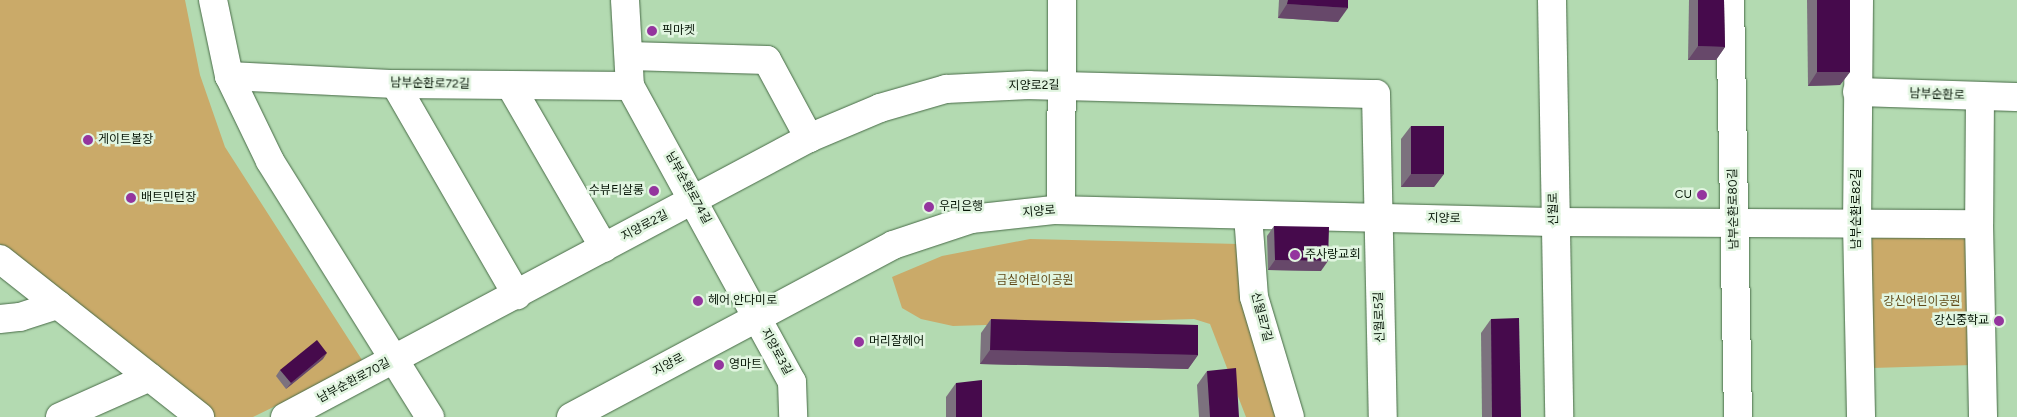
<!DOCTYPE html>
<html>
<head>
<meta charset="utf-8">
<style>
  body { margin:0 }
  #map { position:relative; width:2017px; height:417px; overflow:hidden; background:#b3dab1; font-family:Figtree,"Noto Sans KR",sans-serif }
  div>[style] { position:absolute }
  .green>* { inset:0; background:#caaa69 }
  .roads { filter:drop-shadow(0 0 1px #486b47) drop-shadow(0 0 1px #486b47) }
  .minor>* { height:28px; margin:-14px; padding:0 14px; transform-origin:14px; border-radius:14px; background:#fff }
  .major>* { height:28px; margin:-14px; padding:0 14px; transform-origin:14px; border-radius:14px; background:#fff }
  .wall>* { inset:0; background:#7c727e }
  .shaded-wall>* { inset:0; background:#67486a }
  .building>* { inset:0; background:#460a4c }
  .dots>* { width:14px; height:14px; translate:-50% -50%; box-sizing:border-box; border:2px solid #e1f5e0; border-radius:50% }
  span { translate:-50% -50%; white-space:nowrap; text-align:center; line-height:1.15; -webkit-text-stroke:5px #e1f5e0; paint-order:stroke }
  .poi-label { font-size:12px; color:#091809 }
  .left { translate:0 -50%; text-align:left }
  .right { translate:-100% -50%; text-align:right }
  .street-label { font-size:12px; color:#091809 }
  .park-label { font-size:12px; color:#624b19 }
</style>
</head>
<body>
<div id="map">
  <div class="green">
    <div style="clip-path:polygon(0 0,185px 0,200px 75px,225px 147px,364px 363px,253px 417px,215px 417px,0 244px)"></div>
    <div style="clip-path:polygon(1969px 233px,1973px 365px,1872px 368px,1872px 238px)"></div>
    <div style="clip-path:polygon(1030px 239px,1239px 244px,1278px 417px,1246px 417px,1210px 324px,1194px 319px,953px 326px,921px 319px,902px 308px,892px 277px,942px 256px)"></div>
  </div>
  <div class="roads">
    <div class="minor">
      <div style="left:625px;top:0;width:86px;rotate:86.7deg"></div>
      <div style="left:630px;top:86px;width:337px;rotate:61.3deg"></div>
      <div style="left:792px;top:382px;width:35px;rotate:88deg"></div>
      <div style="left:1730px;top:0;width:417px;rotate:88.9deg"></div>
      <div style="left:1859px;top:0;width:224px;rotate:90.5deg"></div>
      <div style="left:1857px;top:224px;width:193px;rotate:88.8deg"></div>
      <div style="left:629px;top:56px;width:138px;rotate:1.7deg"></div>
      <div style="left:767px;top:60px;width:89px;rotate:61.7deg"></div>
      <div style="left:229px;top:76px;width:166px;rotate:2.8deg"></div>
      <div style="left:395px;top:84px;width:235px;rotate:0.5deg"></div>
      <div style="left:395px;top:84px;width:244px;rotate:60deg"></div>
      <div style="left:510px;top:85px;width:188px;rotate:60deg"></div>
      <div style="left:1857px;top:92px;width:160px;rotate:1.8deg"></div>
      <div style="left:1980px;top:96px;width:128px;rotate:90.4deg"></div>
      <div style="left:1979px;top:224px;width:193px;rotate:88.8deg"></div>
      <div style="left:1061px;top:210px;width:210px;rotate:-89.7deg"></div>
      <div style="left:1248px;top:215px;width:82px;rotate:85.8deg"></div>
      <div style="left:1254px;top:297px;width:125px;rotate:73.3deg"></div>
      <div style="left:0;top:259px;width:255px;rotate:38.3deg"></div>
      <div style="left:0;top:319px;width:20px;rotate:-6deg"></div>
      <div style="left:20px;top:317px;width:40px;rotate:-18deg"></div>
      <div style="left:60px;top:417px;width:98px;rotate:-24deg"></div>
      <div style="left:285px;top:417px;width:594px;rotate:-28.03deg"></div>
      <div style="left:809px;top:138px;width:77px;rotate:-22.9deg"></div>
      <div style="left:880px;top:108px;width:69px;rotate:-16.1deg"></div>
      <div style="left:946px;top:89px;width:83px;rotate:-2.8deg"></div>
      <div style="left:1029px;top:85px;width:347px;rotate:1.5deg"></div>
      <div style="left:1376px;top:94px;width:323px;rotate:88.8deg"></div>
      <div style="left:571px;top:417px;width:365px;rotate:-28.1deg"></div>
      <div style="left:893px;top:245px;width:82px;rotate:-18.4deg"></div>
      <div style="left:971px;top:219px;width:83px;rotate:-6.2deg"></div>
      <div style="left:1054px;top:210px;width:500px;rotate:1.37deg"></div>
      <div style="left:1554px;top:222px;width:425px;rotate:0.3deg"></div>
    </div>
    <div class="major">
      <div style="left:213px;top:0;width:78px;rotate:78.1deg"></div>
      <div style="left:229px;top:76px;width:94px;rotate:64.2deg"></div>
      <div style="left:270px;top:161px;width:302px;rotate:58deg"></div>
      <div style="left:1552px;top:0;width:417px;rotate:89deg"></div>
    </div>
  </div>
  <div class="wall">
    <div style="clip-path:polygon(1279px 0,1348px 0,1338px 22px,1278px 18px)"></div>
    <div style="clip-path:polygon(1689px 0,1724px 0,1725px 47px,1716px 60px,1688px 60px)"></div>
    <div style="clip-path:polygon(1807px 0,1850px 0,1850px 72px,1840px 85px,1808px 86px)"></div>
    <div style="clip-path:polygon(1411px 126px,1444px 174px,1434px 187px,1401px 187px,1401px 139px)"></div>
    <div style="clip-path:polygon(1274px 226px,1321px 271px,1268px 270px,1267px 236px)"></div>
    <div style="clip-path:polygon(991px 319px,1198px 355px,1188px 369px,980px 364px,981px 333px)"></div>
    <div style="clip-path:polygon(1491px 319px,1521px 417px,1482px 417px,1481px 333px)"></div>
    <div style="clip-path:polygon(323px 359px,286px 389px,276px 376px,280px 370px)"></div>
    <div style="clip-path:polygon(1207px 371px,1239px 417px,1199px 417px,1197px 385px)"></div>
    <div style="clip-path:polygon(956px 383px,982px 417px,946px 417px,946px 397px)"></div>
  </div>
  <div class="shaded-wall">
    <div style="clip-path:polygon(1287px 4px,1348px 8px,1338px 22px,1278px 18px)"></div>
    <div style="clip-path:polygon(1698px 46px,1725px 47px,1716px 60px,1688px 60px)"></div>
    <div style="clip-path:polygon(1817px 72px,1850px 72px,1840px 85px,1808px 86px)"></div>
    <div style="clip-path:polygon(1411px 174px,1444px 174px,1434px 187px,1401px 187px)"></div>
    <div style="clip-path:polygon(1275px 260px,1328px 261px,1321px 271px,1268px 270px)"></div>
    <div style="clip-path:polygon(990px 350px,1198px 355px,1188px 369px,980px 364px)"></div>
    <div style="clip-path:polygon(327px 353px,323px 359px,286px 389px,291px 383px)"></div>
  </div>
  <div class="building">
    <div style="clip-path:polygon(1288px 0,1348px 0,1348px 8px,1287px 4px)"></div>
    <div style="clip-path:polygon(1698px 0,1724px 0,1725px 47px,1698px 46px)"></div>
    <div style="clip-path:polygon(1817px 0,1850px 0,1850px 72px,1817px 72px)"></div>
    <div style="clip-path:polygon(1411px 126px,1444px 126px,1444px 174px,1411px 174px)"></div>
    <div style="clip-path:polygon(1274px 226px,1329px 227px,1328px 261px,1275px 260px)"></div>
    <div style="clip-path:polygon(1519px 318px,1521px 417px,1492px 417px,1491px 319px)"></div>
    <div style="clip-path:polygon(991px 319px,1198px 325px,1198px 355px,990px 350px)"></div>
    <div style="clip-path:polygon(317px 340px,327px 353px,291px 383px,280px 370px)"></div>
    <div style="clip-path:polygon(1236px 368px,1239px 417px,1210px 417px,1207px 371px)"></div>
    <div style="clip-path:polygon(982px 380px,982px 417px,956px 417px,956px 383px)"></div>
  </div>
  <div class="dots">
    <div style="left:652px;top:31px;background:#94359e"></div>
    <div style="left:88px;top:140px;background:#94359e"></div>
    <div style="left:654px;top:191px;background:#94359e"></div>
    <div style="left:1702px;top:195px;background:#94359e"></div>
    <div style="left:131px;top:198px;background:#94359e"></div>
    <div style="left:929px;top:207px;background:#94359e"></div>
    <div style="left:1295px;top:255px;background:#94359e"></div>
    <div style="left:698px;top:301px;background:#94359e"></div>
    <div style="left:1999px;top:321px;background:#94359e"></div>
    <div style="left:859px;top:342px;background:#94359e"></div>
    <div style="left:719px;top:365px;background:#94359e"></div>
  </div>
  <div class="poi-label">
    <span class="left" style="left:662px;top:31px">픽마켓</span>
    <span class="left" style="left:98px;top:140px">게이트볼장</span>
    <span class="right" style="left:644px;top:191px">수뷰티살롱</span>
    <span class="right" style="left:1692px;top:195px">CU</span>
    <span class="left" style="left:141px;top:198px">배트민턴장</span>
    <span class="left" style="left:939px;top:207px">우리은행</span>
    <span class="left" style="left:1305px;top:255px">주사랑교회</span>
    <span class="left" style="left:708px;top:301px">헤어 안다미로</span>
    <span class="right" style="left:1989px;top:321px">강신중학교</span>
    <span class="left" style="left:869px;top:342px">머리잘헤어</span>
    <span class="left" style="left:729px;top:365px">영마트</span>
  </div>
  <div class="street-label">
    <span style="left:430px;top:84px;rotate:1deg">남부순환로72길</span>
    <span style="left:1034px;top:86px;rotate:-1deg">지양로2길</span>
    <span style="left:1937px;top:95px;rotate:2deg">남부순환로</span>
    <span style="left:688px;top:188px;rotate:61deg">남부순환로74길</span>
    <span style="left:1554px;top:209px;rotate:-91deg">신월로</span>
    <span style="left:1734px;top:209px;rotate:-91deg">남부순환로80길</span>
    <span style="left:1857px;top:209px;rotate:-90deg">남부순환로82길</span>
    <span style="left:1039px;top:212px;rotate:-5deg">지양로</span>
    <span style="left:1444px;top:219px;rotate:1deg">지양로</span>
    <span style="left:645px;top:226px;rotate:-28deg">지양로2길</span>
    <span style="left:1261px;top:317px;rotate:75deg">신월로7길</span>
    <span style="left:1380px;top:317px;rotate:-92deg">신월로5길</span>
    <span style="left:776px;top:352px;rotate:61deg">지양로3길</span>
    <span style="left:669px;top:365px;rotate:-28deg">지양로</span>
    <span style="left:354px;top:381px;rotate:-28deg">남부순환로70길</span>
  </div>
  <div class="park-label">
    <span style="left:1035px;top:281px">금실어린이공원</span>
    <span style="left:1922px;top:302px">강신어린이공원</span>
  </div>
</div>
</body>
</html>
